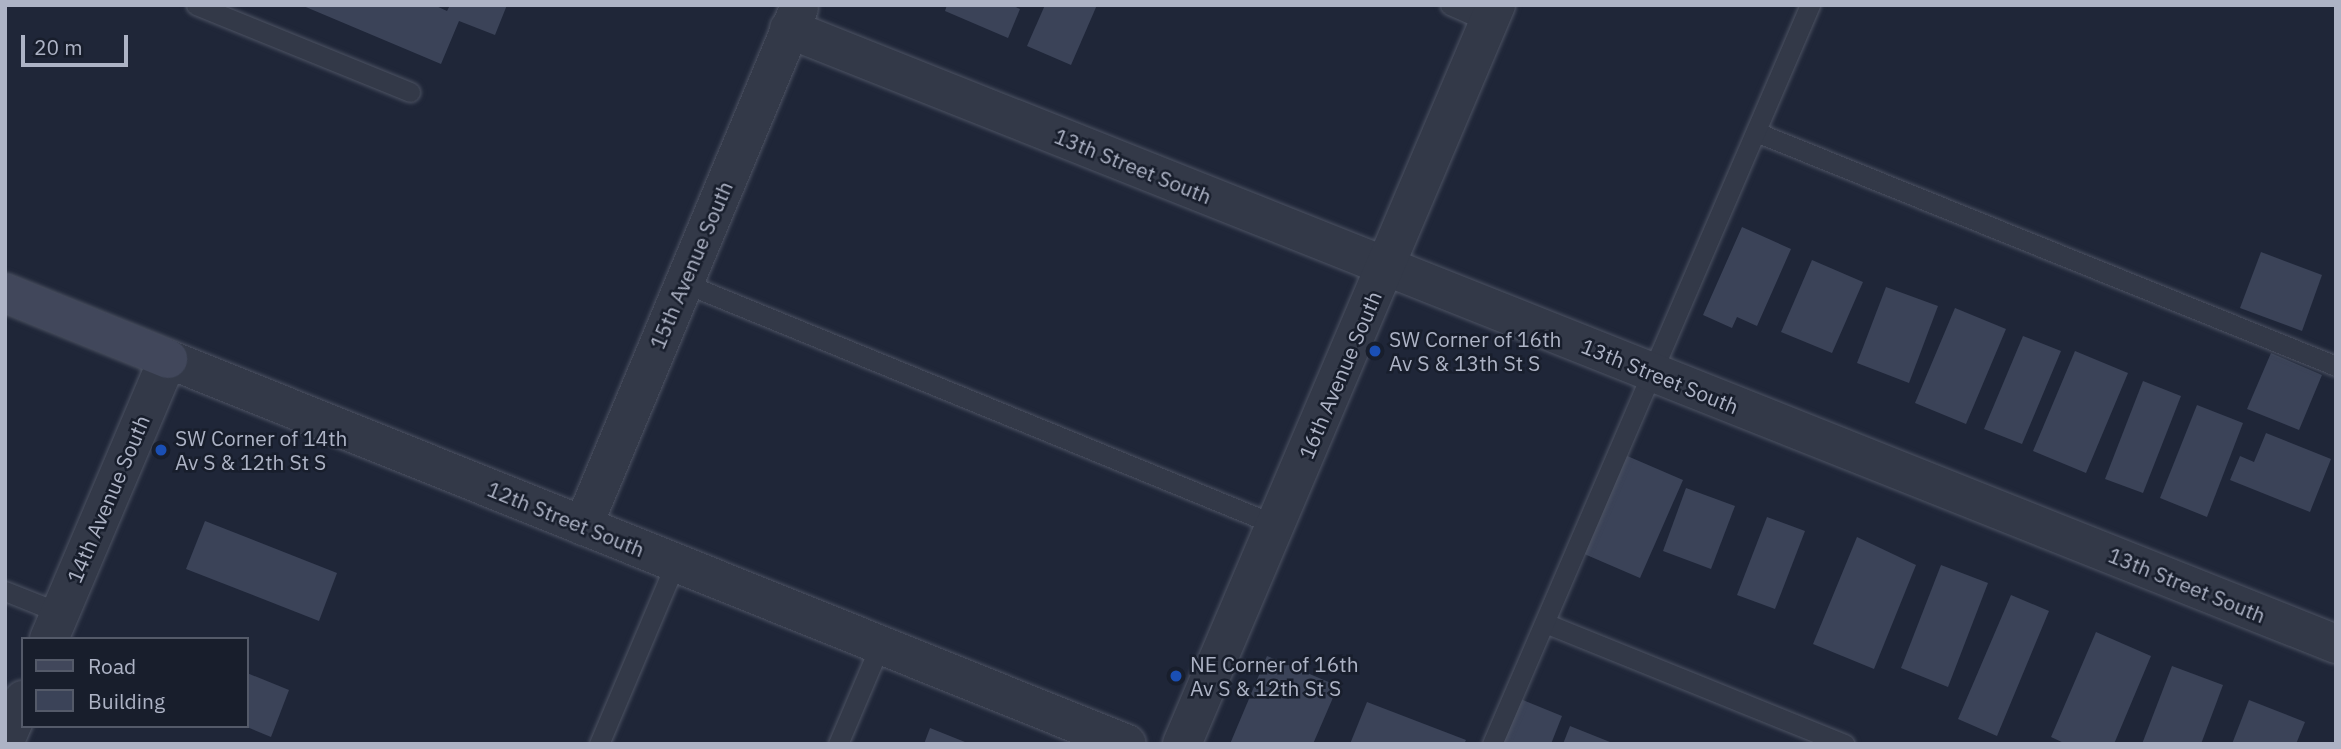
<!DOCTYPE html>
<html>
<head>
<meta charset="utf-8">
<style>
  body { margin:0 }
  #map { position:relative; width:2341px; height:749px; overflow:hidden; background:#1f2638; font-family:"IBM Plex Sans",sans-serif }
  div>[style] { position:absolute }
  .building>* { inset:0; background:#3b4358 }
  .roads { filter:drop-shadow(0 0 2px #4d5363) drop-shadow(0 0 2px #4d5363) }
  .lane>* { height:19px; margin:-9.5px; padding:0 9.5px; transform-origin:9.5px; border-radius:9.5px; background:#333948 }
  .street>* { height:38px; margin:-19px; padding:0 19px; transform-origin:19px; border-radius:19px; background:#333948 }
  .secondary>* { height:38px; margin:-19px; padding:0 19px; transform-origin:19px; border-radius:19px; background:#41475b }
  .dots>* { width:19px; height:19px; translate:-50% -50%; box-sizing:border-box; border:4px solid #181e2c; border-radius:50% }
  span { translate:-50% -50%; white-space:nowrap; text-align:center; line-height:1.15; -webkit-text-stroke:5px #181e2c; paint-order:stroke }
  .street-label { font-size:21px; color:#adb3c5 }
  .poi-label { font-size:21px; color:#adb3c5 }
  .left { translate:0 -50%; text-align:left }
  .frame { position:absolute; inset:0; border:7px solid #adb3c5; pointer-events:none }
  .legend { position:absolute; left:21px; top:637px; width:228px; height:91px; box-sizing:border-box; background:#181e2c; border:2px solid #545a69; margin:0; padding:9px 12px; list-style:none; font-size:21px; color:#adb3c5 }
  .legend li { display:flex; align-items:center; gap:14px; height:35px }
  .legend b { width:35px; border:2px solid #545a69 }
  .scale { position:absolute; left:21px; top:35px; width:107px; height:32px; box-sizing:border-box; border:4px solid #adb3c5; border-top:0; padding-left:9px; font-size:21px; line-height:24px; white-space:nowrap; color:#adb3c5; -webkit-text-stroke:5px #181e2c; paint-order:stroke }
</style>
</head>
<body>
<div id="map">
  <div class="building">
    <div style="clip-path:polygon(301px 5px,434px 5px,447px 11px,450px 5px,507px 5px,495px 35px,459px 21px,441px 64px)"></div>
    <div style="clip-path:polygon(947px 5px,1011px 5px,1020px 9px,1008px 38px,945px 11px)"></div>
    <div style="clip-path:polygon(1045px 5px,1097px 5px,1071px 65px,1027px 46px)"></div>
    <div style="clip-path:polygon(1742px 227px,1791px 249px,1757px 326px,1737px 317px,1732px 328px,1703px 315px)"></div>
    <div style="clip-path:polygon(2261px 252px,2322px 275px,2302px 331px,2240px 308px)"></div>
    <div style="clip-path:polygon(1812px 260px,1863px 282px,1832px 353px,1781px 332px)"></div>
    <div style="clip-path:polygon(1886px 287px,1938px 306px,1909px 383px,1857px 363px)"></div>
    <div style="clip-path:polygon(1955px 308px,2006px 329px,1966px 424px,1915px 403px)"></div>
    <div style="clip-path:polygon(2023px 336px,2061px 351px,2022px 444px,1984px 429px)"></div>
    <div style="clip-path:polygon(2075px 351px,2128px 373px,2086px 473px,2033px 451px)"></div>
    <div style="clip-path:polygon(2271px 353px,2322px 375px,2299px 430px,2247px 409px)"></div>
    <div style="clip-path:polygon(2143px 381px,2181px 396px,2143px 493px,2105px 479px)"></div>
    <div style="clip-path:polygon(2197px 405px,2243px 423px,2207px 517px,2160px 498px)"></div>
    <div style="clip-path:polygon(2266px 433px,2331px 459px,2310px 512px,2230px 480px,2240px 456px,2254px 462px)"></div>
    <div style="clip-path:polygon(1625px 455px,1683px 480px,1640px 578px,1582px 553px)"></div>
    <div style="clip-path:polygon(1686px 488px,1735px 506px,1711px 569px,1663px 551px)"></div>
    <div style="clip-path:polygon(1767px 517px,1805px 531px,1775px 609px,1737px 595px)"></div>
    <div style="clip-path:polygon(205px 521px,337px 573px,319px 621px,186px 569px)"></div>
    <div style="clip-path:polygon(1857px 537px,1916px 565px,1874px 669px,1813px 644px)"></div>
    <div style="clip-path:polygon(1941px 565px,1988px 583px,1948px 687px,1901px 668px)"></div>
    <div style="clip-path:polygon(2011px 595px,2049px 611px,1997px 736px,1958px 719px)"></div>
    <div style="clip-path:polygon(2096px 632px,2151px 656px,2114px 744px,2066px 744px,2051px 737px)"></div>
    <div style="clip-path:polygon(1267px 656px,1338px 686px,1313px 744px,1230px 744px)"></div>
    <div style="clip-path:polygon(2172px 666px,2223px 685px,2201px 744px,2142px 744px)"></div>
    <div style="clip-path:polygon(247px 673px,289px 690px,271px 737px,247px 727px)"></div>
    <div style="clip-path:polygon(1518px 698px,1562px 716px,1551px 744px,1499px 744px)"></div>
    <div style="clip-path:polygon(2249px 700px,2305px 722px,2296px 744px,2232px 744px)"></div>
    <div style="clip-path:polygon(1367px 702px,1466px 740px,1464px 744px,1350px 744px)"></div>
    <div style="clip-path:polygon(1570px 726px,1615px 744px,1563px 744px)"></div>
    <div style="clip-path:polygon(930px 728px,970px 744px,924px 744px)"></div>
  </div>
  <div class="roads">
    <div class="lane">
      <div style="left:196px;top:5px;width:231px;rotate:22.1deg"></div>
      <div style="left:1450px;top:5px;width:43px;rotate:23.6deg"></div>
      <div style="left:1756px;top:132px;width:625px;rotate:21.97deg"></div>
      <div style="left:684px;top:283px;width:640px;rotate:22.23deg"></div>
      <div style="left:5px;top:591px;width:59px;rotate:21.8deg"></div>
      <div style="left:1545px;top:623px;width:323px;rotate:22deg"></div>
      <div style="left:599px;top:744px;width:195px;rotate:-67.1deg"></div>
      <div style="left:838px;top:744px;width:108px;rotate:-67deg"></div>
      <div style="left:1492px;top:744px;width:805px;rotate:-66.72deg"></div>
    </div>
    <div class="street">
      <div style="left:789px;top:29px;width:1665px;rotate:21.68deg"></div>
      <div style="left:583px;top:526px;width:561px;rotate:-67.36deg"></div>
      <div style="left:49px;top:639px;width:304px;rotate:-67deg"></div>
      <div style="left:168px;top:359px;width:1033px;rotate:21.87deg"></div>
      <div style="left:5px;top:741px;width:45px;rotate:-66.3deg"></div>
      <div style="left:1182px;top:744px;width:803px;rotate:-66.98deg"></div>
    </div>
    <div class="secondary">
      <div style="left:5px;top:293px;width:176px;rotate:22deg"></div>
    </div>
  </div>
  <div class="dots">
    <div style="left:1375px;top:351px;background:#1a4fb4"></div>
    <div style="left:161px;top:450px;background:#1a4fb4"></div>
    <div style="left:1176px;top:676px;background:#1a4fb4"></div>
  </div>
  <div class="street-label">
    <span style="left:1133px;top:166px;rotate:22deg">13th Street South</span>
    <span style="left:691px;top:265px;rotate:-67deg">15th Avenue South</span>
    <span style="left:1340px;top:375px;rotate:-67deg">16th Avenue South</span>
    <span style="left:1660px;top:376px;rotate:22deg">13th Street South</span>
    <span style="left:108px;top:499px;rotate:-67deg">14th Avenue South</span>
    <span style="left:566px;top:519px;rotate:22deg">12th Street South</span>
    <span style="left:2187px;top:585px;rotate:22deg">13th Street South</span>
  </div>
  <div class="poi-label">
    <span class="left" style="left:1389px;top:351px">SW Corner of 16th<br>Av S &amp; 13th St S</span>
    <span class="left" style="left:175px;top:450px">SW Corner of 14th<br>Av S &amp; 12th St S</span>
    <span class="left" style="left:1190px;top:676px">NE Corner of 16th<br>Av S &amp; 12th St S</span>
  </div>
  <div class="frame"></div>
  <ul class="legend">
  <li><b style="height:9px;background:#41475b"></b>Road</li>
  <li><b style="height:19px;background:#3b4358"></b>Building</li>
  </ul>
  <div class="scale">20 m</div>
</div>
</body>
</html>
